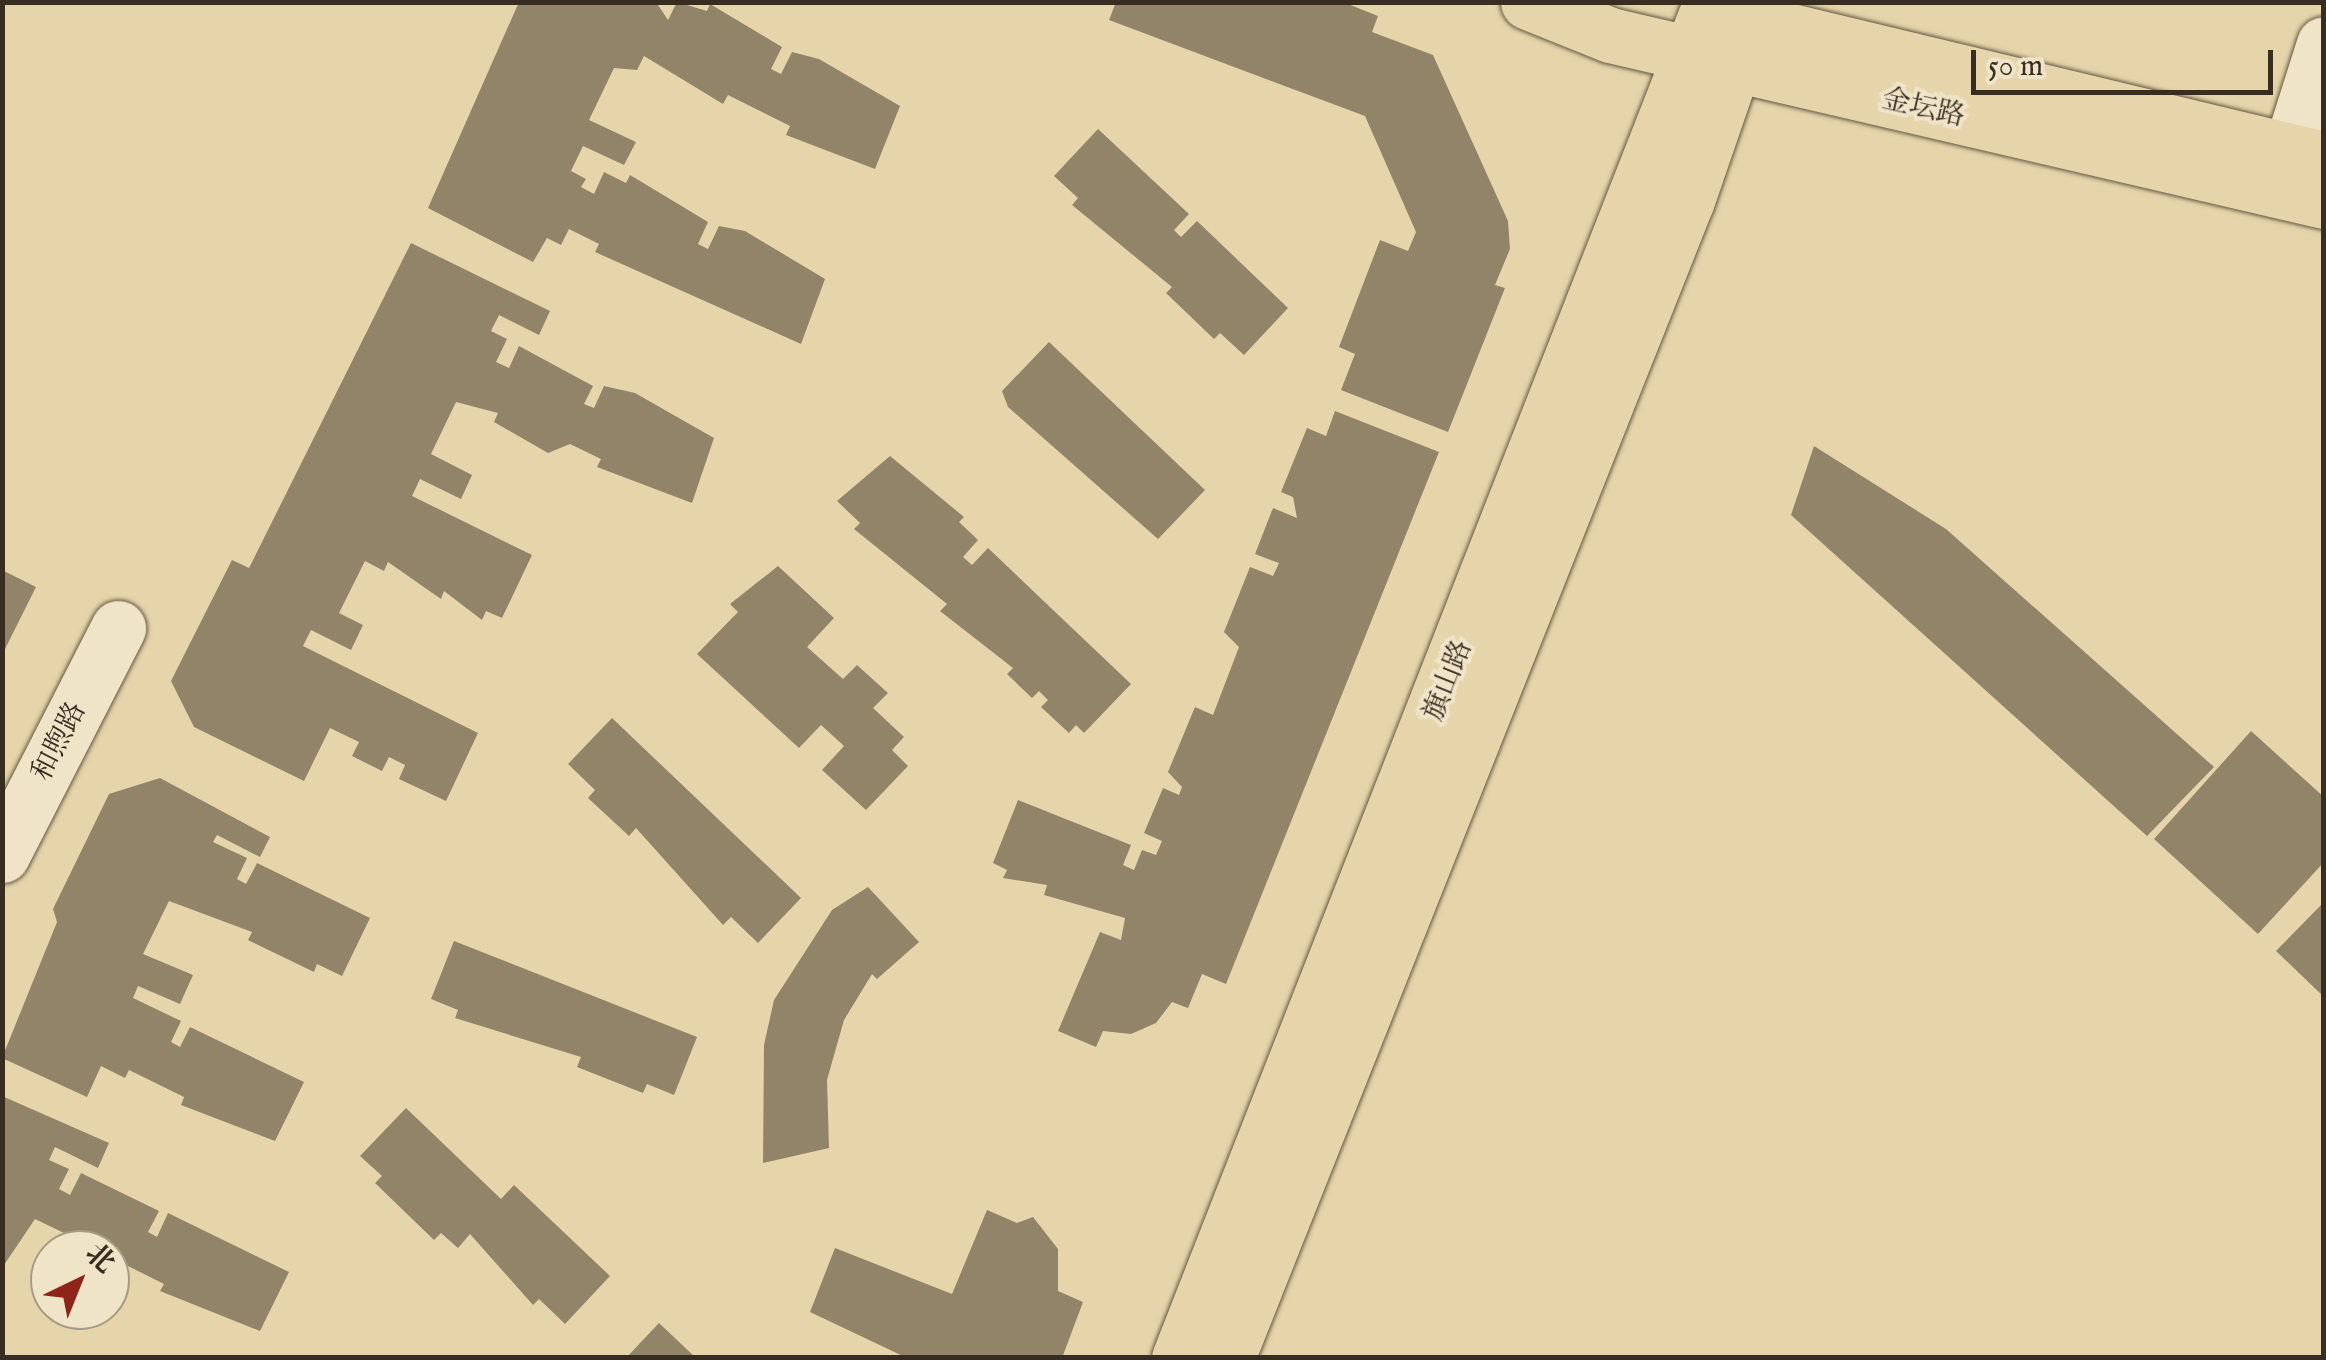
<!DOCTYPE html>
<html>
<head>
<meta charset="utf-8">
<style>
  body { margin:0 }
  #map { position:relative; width:2326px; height:1360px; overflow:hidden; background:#e6d5aa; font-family:"IM FELL English","Noto Serif SC",serif }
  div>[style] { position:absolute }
  .building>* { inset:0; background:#928468 }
  .roads { filter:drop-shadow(0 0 2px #645743) drop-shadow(0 0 2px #645743) }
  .minor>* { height:55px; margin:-27.5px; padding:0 27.5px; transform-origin:27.5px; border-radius:27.5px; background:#efe4c8 }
  .major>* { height:55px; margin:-27.5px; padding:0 27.5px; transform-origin:27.5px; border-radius:27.5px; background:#e6d5aa }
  span { translate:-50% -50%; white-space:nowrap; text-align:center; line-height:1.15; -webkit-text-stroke:8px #efe4c8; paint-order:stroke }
  .street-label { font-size:28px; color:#382d21 }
  .frame { position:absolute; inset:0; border:5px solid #382d21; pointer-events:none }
  .north { position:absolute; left:30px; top:1230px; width:100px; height:100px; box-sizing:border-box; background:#efe4c8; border:2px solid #a69b85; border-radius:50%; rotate:43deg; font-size:28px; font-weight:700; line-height:40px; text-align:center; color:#382d21 }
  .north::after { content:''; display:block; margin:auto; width:35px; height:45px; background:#8f2418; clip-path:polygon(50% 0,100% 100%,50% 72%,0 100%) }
  .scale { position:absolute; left:1971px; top:50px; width:302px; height:45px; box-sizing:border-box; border:5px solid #382d21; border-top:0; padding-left:12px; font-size:30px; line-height:35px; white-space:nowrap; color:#382d21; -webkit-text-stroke:8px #efe4c8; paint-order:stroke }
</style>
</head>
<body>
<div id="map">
  <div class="building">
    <div style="clip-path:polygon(519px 2px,656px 2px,668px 20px,677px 2px,707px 11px,710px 4px,782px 47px,771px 69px,781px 74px,792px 52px,819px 59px,900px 106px,875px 169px,786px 135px,790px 126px,728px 95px,723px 104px,644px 56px,637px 70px,614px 68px,589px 120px,636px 142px,624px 165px,583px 146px,571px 171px,586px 179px,581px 187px,594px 194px,604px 172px,626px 183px,630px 175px,708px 222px,698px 244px,708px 249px,719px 226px,745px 231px,825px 279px,801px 344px,595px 252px,599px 244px,569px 229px,561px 245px,547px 238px,533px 262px,428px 208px)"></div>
    <div style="clip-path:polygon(1116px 2px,1343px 2px,1378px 16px,1372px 32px,1433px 55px,1508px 221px,1510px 249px,1495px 285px,1505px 288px,1448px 432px,1341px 390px,1355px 354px,1339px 347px,1380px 240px,1408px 251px,1416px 232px,1365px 116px,1109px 20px)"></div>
    <div style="clip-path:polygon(1098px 129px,1189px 214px,1174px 230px,1181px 237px,1197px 221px,1288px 308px,1244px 355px,1220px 333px,1214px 339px,1166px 293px,1172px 287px,1072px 205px,1078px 198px,1054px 176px)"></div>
    <div style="clip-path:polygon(411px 243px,550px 311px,539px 335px,499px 315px,491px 331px,507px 339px,496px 362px,509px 368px,519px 346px,593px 386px,584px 404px,594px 408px,604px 386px,635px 393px,714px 438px,692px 503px,597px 467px,601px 459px,570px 444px,548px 453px,494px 422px,498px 413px,456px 402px,431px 454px,472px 475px,461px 499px,420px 479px,412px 496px,532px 555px,502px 618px,486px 611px,482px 620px,444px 591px,441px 599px,388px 562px,384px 571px,365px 561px,339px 613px,363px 625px,351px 650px,311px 630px,303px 646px,478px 733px,446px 801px,399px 779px,405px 765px,389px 757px,382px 771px,352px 756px,359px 742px,330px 728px,304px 781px,194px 727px,171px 681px,232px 560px,249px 568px)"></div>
    <div style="clip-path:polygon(1049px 342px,1205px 490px,1158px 539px,1008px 407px,1002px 391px)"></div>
    <div style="clip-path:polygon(1335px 411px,1439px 452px,1226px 984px,1202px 974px,1188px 1008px,1172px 1002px,1156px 1023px,1131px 1034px,1103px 1031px,1096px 1047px,1058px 1031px,1100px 932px,1121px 940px,1125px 918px,1044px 895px,1047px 885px,1003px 878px,1007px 870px,993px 863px,1018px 800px,1131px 845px,1123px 865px,1134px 870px,1142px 850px,1156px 855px,1162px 841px,1144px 833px,1163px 788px,1179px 795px,1182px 787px,1168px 772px,1195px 707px,1213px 715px,1239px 647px,1224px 632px,1250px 567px,1273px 576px,1279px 563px,1255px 554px,1273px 508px,1297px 518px,1293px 497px,1281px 492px,1307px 428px,1326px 436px)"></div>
    <div style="clip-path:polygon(1814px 446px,1946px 529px,2214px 767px,2147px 836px,1791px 515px)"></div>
    <div style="clip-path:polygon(890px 456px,964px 517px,959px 522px,978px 540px,963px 557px,972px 565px,988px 548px,1131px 684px,1084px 733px,1076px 725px,1069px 733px,1041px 707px,1048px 700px,1039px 691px,1032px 698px,1007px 674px,1013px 668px,940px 611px,947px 604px,854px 529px,860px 523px,837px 501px)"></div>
    <div style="clip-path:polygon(778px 566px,834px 618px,807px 647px,843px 679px,857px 665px,888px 693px,873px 708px,904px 737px,892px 750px,908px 766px,866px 810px,822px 770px,844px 746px,821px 725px,799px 748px,697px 654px,738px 612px,730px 604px)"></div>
    <div style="clip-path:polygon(2px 570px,36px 587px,5px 649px,2px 648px)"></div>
    <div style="clip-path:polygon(612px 718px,801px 898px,758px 943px,731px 917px,723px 925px,636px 828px,629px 836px,588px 798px,595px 790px,568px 764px)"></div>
    <div style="clip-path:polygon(2251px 731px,2324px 797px,2324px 862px,2258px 934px,2154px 839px)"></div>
    <div style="clip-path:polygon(160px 778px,270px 837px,260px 857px,217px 835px,213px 842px,247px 858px,237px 879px,246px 884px,257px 863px,370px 918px,342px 976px,317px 964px,314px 972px,248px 940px,252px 932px,169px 901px,143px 954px,193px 975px,180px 1004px,138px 986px,133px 998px,181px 1021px,171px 1042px,180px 1047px,190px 1027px,304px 1082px,275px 1141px,181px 1105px,184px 1097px,129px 1070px,125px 1078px,101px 1066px,87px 1097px,2px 1058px,57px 922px,53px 909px,109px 794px)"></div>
    <div style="clip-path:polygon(868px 887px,919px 942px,877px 979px,872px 974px,844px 1020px,827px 1080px,829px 1148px,763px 1163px,764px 1045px,774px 1000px,832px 910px)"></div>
    <div style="clip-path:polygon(2324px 902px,2324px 997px,2276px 951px)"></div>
    <div style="clip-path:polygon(454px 941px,697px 1037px,674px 1095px,647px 1084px,643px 1093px,577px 1067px,581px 1057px,455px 1018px,458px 1010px,431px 999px)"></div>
    <div style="clip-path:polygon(2px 1096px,109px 1143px,98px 1168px,55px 1147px,49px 1160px,69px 1169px,59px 1189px,70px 1195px,81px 1173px,159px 1211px,148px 1232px,157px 1237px,168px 1213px,289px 1272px,260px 1331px,160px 1291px,164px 1284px,122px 1263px,110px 1266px,110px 1250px,60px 1241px,64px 1233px,35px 1219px,2px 1268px)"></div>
    <div style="clip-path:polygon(406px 1108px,501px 1199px,514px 1185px,610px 1276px,565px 1324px,539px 1299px,533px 1305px,470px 1234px,458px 1248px,441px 1233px,434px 1240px,375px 1183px,382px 1176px,360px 1156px)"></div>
    <div style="clip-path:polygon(987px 1210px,1017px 1223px,1033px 1217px,1058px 1249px,1058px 1291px,1083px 1302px,1062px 1358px,907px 1358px,810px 1312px,835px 1248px,952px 1294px)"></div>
    <div style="clip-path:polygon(659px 1323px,696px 1358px,626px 1358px)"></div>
  </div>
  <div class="roads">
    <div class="minor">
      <div style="left:2290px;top:151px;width:112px;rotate:-72.4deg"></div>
      <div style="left:2px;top:855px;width:255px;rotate:-62.9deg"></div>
    </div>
    <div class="major">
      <div style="left:1528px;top:2px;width:88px;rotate:21.9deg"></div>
      <div style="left:1610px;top:35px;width:733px;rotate:13.09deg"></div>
      <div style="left:1712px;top:12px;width:629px;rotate:13.51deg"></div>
      <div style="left:1179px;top:1358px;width:1457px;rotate:-68.58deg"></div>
      <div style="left:1227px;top:1358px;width:1246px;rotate:-68.34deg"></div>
      <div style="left:1687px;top:200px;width:209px;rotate:-71deg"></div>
    </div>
  </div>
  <div class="street-label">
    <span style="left:1923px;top:109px;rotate:13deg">金坛路</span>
    <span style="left:1449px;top:681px;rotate:-68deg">旗山路</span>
    <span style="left:60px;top:742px;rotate:-63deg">和煦路</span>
  </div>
  <div class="frame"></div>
  <div class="north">北</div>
  <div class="scale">50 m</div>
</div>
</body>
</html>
